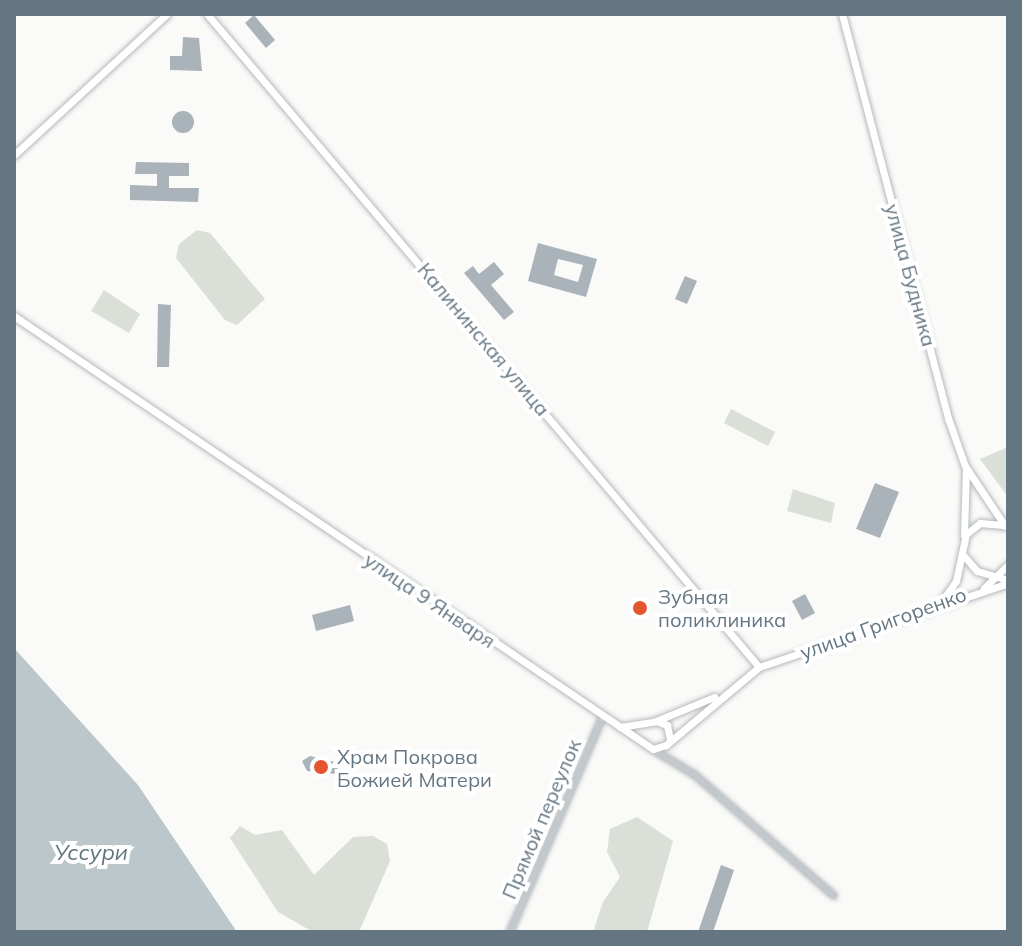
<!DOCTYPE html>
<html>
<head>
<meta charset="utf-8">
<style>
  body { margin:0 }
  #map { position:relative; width:1022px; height:946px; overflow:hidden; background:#fafaf8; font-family:Mulish,sans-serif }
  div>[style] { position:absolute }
  .green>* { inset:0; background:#dadfd7 }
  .water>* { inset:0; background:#bbc7cb }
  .building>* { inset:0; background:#aab3b9 }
  .round { border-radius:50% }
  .roads { filter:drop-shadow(0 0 2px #b5babe) drop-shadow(0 0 2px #b5babe) }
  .minor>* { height:6px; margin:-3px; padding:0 3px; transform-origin:3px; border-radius:3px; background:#c3c8cc }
  .major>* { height:7px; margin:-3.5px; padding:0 3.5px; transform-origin:3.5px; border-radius:3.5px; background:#fff }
  .dots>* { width:22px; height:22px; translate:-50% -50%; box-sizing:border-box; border:4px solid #fff; border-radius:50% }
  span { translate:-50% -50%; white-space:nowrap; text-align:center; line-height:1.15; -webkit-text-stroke:8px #fff; paint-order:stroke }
  .street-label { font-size:20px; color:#657683 }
  .poi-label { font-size:20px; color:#657683 }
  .left { translate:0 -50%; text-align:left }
  .water-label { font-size:22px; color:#60757c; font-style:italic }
  .frame { position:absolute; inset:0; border:16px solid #657683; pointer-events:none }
</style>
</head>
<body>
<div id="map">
  <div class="green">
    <div style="clip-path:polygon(197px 230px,210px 233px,265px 299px,237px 325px,225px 320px,176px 258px,179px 244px)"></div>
    <div style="clip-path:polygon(104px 290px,140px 314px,129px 333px,91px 311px)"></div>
    <div style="clip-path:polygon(731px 409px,775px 432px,768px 446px,724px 423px)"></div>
    <div style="clip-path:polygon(1008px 447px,1008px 497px,980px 459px)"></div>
    <div style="clip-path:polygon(793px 489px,835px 503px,831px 523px,787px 511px)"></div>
    <div style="clip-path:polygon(637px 817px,673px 841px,647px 932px,593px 932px,603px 902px,620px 877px,607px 852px,610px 829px)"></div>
    <div style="clip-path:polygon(240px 826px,255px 835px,282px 830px,314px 875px,353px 837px,373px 836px,387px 844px,390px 861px,359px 932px,313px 932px,278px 912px,230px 838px)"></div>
  </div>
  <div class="water">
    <div style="clip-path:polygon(14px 648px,138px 785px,237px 932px,14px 932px)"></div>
  </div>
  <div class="building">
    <div style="clip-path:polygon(254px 15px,275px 40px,266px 48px,245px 23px)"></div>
    <div style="clip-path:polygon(183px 37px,199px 38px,202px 71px,170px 70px,170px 56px,182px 56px)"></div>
    <div class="round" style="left:172px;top:111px;width:22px;height:22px"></div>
    <div style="clip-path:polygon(136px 162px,189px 163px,189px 176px,169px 176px,169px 188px,199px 188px,198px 202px,130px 200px,130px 185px,157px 186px,157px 174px,135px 174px)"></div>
    <div style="clip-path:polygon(evenodd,538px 243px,597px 259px,586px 297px,528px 281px,538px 243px,558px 259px,583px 265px,578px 282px,554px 275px,558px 259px)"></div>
    <div style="clip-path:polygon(494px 262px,504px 274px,491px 285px,514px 312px,504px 320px,464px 273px,473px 266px,479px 274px)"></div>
    <div style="clip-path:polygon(685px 276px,697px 281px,687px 304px,675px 299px)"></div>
    <div style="clip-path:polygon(158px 304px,171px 305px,169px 367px,157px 367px)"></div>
    <div style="clip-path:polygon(875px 483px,899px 492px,880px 538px,856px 529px)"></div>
    <div style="clip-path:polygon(805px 594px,815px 613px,802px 620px,792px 601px)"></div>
    <div style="clip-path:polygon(350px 605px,354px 621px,316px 631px,312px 615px)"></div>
    <div style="clip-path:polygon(310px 756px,339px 763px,336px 774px,307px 771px,302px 761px)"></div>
    <div style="clip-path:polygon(721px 865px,734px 870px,713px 932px,698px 932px)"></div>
  </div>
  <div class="roads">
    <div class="minor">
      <div style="left:652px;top:749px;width:50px;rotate:31.2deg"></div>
      <div style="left:695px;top:775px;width:184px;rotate:41deg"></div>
      <div style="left:510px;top:932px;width:233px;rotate:-66.7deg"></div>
    </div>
    <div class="major">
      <div style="left:207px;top:14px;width:855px;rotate:49.79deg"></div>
      <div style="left:842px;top:14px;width:418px;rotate:75.3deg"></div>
      <div style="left:948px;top:418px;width:51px;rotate:70.5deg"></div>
      <div style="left:965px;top:466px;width:72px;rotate:56.3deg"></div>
      <div style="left:14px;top:155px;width:208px;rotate:-42.7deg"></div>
      <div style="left:14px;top:316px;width:772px;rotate:34.12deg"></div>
      <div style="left:653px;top:749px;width:14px;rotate:-17deg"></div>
      <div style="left:666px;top:745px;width:121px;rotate:-40deg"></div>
      <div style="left:759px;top:667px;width:263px;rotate:-18.6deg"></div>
      <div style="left:964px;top:535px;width:67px;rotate:-88.3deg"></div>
      <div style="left:964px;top:556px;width:20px;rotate:49deg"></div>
      <div style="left:977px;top:571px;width:32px;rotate:16deg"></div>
      <div style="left:984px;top:588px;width:33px;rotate:-44deg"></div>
      <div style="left:942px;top:601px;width:24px;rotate:-55deg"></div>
      <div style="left:956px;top:581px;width:48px;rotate:-78deg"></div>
      <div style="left:966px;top:534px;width:18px;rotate:-38deg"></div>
      <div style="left:980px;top:523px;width:23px;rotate:5deg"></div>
      <div style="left:656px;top:721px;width:12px;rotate:20deg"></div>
      <div style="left:667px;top:725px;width:14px;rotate:78deg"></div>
      <div style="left:620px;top:727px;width:36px;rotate:-9deg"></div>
      <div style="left:656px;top:721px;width:63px;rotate:-22.5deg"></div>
    </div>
  </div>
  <div class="dots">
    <div style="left:640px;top:608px;background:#e4572e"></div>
    <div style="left:321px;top:767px;background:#e4572e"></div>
  </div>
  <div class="street-label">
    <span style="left:911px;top:275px;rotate:75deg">улица Будника</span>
    <span style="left:484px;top:339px;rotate:50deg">Калининская улица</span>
    <span style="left:430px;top:600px;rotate:34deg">улица 9 Января</span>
    <span style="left:883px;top:623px;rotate:-20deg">улица Григоренко</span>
    <span style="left:541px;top:819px;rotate:-67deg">Прямой переулок</span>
  </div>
  <div class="poi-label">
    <span class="left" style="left:658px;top:608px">Зубная<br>поликлиника</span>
    <span class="left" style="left:337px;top:768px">Храм Покрова<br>Божией Матери</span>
  </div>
  <div class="water-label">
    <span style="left:91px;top:853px">Уссури</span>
  </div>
  <div class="frame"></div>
</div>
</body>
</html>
